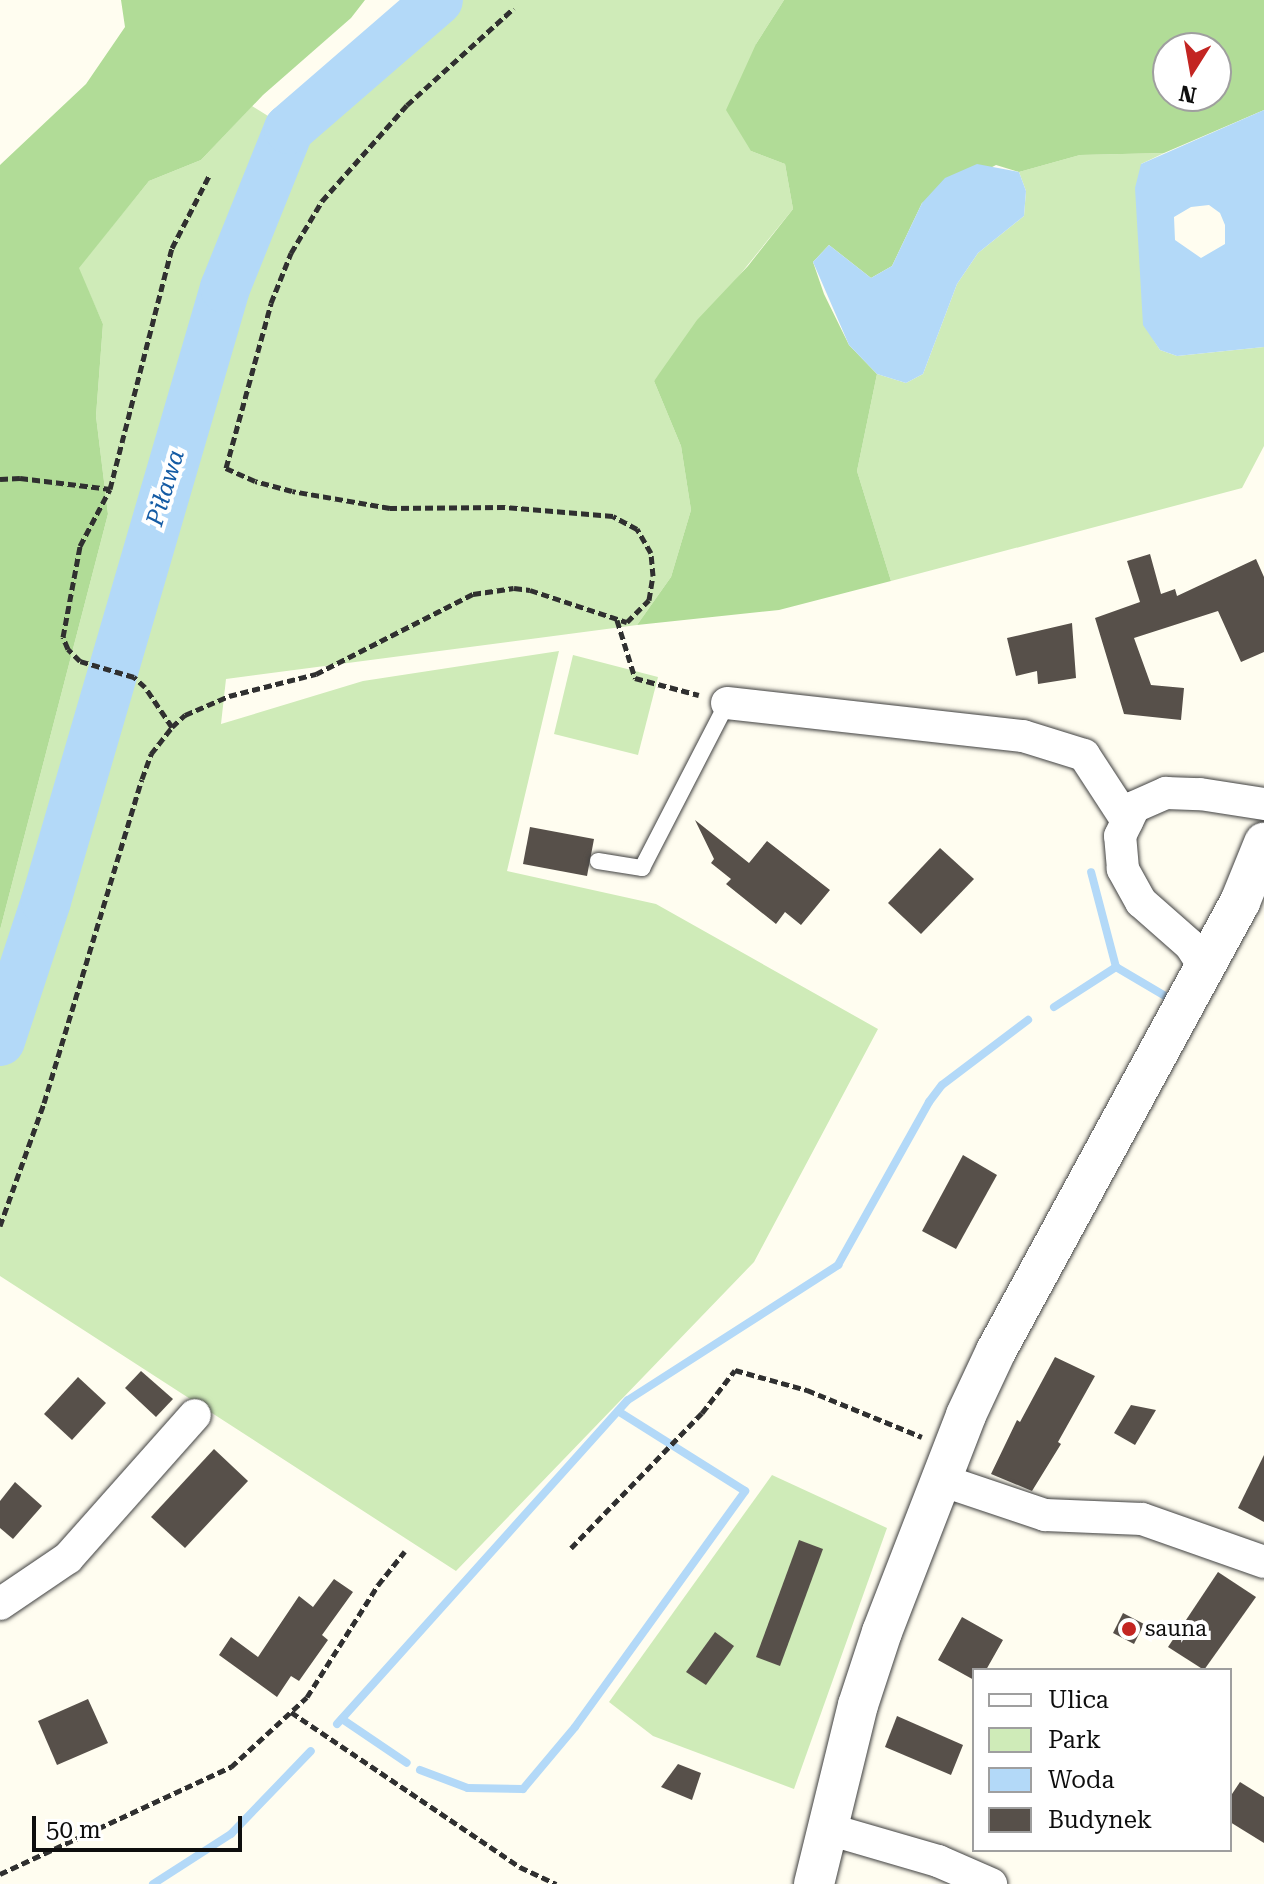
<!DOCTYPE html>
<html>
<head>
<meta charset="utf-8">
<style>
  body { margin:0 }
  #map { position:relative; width:1264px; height:1884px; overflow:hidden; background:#fffdf0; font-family:"Roboto Serif",serif }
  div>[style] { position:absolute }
  .green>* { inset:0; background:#cfebb8 }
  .forest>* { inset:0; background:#b1dc97 }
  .water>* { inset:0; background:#b3d9f8 }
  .stream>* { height:8px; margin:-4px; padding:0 4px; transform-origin:4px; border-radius:4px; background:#b3d9f8 }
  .river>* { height:50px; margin:-25px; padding:0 25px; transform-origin:25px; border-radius:25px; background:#b3d9f8 }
  .building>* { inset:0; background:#57504a }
  .path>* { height:5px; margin-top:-2.5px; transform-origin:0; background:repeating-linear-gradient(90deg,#303030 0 8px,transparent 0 12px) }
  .roads { filter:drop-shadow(0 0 2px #414141) drop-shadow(0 0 2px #414141) }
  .service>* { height:16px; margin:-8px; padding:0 8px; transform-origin:8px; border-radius:8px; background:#fff }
  .minor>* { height:32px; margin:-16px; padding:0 16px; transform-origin:16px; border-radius:16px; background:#fff }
  .tertiary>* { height:40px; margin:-20px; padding:0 20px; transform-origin:20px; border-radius:20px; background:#fff }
  .dots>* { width:22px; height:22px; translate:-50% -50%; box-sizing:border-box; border:4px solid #fff; border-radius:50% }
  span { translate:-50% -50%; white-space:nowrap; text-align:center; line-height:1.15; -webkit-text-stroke:8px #fff; paint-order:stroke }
  .poi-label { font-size:22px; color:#0e0e0e }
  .left { translate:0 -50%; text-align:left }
  .water-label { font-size:24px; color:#145ba4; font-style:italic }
  .legend { position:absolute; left:972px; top:1668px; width:260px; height:184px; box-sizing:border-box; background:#fff; border:2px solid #9f9f9f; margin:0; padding:10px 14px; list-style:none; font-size:24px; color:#0e0e0e }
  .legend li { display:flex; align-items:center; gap:16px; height:40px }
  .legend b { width:40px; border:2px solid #9f9f9f }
  .north { position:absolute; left:1152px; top:32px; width:80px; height:80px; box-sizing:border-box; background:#fff; border:2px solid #9f9f9f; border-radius:50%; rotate:191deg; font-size:22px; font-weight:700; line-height:32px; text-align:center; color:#0e0e0e }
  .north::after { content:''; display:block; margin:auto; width:28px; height:36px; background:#c32522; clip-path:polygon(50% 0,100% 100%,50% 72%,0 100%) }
  .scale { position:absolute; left:32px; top:1816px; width:210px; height:36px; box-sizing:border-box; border:4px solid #0e0e0e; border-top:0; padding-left:10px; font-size:24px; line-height:28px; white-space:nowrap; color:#0e0e0e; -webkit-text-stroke:6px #fff; paint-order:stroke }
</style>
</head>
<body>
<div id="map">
  <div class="green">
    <div style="clip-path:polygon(438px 0,784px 0,756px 44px,751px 151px,785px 164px,793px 209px,654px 381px,681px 446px,691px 510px,671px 577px,637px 625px,226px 679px,221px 724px,363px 681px,559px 651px,507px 871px,656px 904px,878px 1029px,754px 1262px,456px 1571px,0 1276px,0 930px,108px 514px,96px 416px,103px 324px,78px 268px,149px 181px,201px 160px,252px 106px,289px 129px)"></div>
    <div style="clip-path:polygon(1164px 153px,1141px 164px,1153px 339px,1160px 350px,1177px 356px,1264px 347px,1264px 446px,1242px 488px,891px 581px,857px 471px,877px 374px,906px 383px,923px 374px,957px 284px,978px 253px,1024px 216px,1026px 191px,1019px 172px,1080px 155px)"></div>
    <div style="clip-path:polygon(573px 655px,658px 677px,638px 755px,554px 734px)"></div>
    <div style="clip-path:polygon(772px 1475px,887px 1528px,794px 1789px,653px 1736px,609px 1702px)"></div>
  </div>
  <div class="forest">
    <div style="clip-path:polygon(121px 0,365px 0,351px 18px,263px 95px,201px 160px,149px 181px,79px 268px,103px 324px,96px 416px,108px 514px,0 930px,0 165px,86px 84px,125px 27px)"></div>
    <div style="clip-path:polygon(evenodd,784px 0,1264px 0,1264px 110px,1164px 153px,1080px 155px,1019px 172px,996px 165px,922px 203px,892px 266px,871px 278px,829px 245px,813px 262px,824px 294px,849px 345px,877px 374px,857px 471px,891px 581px,779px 610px,637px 625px,671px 577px,691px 510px,681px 446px,654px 381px,697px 320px,748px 266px,793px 209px,785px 164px,751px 151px,726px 110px,756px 44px,784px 0,1168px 48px,1216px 48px,1216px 96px,1168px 96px,1168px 48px)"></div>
  </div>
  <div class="water">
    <div style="clip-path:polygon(evenodd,1264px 110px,1264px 347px,1177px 356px,1160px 350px,1143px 325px,1135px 188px,1141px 164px,1264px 110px,1209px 205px,1220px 213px,1225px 225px,1225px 244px,1201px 258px,1175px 240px,1174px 217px,1191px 207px,1209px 205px)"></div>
    <div style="clip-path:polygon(977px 164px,1019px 172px,1026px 191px,1024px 216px,978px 253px,957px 284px,923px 374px,906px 383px,877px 374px,849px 345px,813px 262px,829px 245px,871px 278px,892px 266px,922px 203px,945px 178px)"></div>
  </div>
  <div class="stream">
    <div style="left:1116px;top:967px;width:59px;rotate:30.5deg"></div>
    <div style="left:1054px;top:1007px;width:74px;rotate:-32.8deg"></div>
    <div style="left:1116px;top:967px;width:98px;rotate:-104.7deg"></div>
    <div style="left:342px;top:1719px;width:78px;rotate:34.1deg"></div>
    <div style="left:337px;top:1724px;width:435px;rotate:-48.1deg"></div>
    <div style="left:628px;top:1400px;width:250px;rotate:-32.7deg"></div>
    <div style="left:838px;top:1265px;width:187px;rotate:-60.8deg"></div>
    <div style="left:929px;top:1102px;width:21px;rotate:-53deg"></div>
    <div style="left:942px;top:1085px;width:108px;rotate:-37.1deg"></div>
    <div style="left:420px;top:1770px;width:51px;rotate:20.6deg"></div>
    <div style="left:468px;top:1788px;width:55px;rotate:1deg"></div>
    <div style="left:523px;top:1789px;width:81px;rotate:-50deg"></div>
    <div style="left:575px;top:1727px;width:291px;rotate:-54.2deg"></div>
    <div style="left:745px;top:1491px;width:150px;rotate:-147.8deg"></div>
    <div style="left:153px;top:1884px;width:93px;rotate:-32.7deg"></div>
    <div style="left:231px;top:1834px;width:115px;rotate:-46.1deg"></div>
  </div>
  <div class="river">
    <div style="left:0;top:1041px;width:147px;rotate:-71.8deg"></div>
    <div style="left:46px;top:901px;width:639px;rotate:-73.72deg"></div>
    <div style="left:225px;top:288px;width:171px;rotate:-68.1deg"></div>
    <div style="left:289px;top:129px;width:197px;rotate:-40.9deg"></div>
  </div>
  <div class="building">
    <div style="clip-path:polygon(1150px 554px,1161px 594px,1175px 589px,1177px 596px,1256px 559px,1264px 577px,1264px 652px,1241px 662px,1218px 611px,1134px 638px,1151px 685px,1184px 688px,1181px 720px,1124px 714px,1095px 618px,1140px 602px,1127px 561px)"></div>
    <div style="clip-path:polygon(1072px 623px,1076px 678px,1038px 684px,1037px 671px,1016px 676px,1007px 638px)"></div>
    <div style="clip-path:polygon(695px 820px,749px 863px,767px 841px,830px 890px,801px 925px,785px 912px,776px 924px,726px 884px,731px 879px,711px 863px,714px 859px)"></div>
    <div style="clip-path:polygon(530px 827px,594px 839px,587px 876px,523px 864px)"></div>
    <div style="clip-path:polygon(940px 848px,974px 879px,921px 934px,888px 903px)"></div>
    <div style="clip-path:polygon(963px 1155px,997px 1175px,956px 1249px,922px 1231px)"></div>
    <div style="clip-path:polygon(1055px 1357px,1095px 1376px,1058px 1442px,1061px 1444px,1032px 1491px,991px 1474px,1017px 1420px,1020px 1422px)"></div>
    <div style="clip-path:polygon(141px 1371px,173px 1399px,156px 1417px,125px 1388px)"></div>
    <div style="clip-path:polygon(78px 1377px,106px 1403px,72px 1440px,44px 1414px)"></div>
    <div style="clip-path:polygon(1131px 1405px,1156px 1410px,1135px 1445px,1114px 1433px)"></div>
    <div style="clip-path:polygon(214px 1449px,248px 1481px,185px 1548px,151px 1517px)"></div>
    <div style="clip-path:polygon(1264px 1455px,1264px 1522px,1238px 1508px)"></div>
    <div style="clip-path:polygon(15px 1482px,42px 1506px,13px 1539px,0 1528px,0 1501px)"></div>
    <div style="clip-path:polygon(799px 1540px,823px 1549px,780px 1666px,756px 1657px)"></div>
    <div style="clip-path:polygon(1218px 1572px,1256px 1597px,1204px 1670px,1168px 1647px)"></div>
    <div style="clip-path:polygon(334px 1579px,353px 1592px,322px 1635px,328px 1640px,299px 1681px,291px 1676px,277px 1697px,219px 1655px,231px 1637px,258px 1657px,299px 1596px,313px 1607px)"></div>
    <div style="clip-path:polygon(1123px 1613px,1144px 1624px,1134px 1644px,1113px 1633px)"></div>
    <div style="clip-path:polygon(962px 1617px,1003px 1640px,986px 1670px,974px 1670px,974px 1680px,938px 1660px)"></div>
    <div style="clip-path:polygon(715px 1632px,734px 1646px,706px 1685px,686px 1672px)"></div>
    <div style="clip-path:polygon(88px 1699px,108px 1743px,57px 1765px,38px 1721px)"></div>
    <div style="clip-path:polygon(897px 1716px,963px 1745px,951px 1775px,885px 1747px)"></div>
    <div style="clip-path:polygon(678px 1764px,701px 1773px,692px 1800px,661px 1787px)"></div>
    <div style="clip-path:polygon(1240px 1782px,1264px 1797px,1264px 1843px,1230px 1822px,1230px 1797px)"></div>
  </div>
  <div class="path">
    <div style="left:0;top:479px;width:20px;rotate:-3deg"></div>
    <div style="left:20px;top:478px;width:91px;rotate:7deg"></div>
    <div style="left:617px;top:620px;width:61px;rotate:72.8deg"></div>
    <div style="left:635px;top:678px;width:66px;rotate:14.9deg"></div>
    <div style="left:172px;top:727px;width:48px;rotate:-124deg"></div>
    <div style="left:145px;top:687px;width:15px;rotate:-138deg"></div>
    <div style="left:134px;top:677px;width:56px;rotate:-163.5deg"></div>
    <div style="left:80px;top:661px;width:17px;rotate:-135deg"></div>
    <div style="left:68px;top:649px;width:13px;rotate:-113deg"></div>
    <div style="left:63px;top:637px;width:93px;rotate:-79.4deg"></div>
    <div style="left:80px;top:546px;width:64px;rotate:-62.2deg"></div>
    <div style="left:110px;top:489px;width:249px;rotate:-75.6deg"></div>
    <div style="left:172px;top:248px;width:81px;rotate:-62.8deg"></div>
    <div style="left:0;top:1226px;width:131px;rotate:-70.3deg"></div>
    <div style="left:44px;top:1103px;width:338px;rotate:-73.2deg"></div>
    <div style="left:142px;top:779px;width:27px;rotate:-70deg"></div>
    <div style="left:151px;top:754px;width:34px;rotate:-52deg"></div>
    <div style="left:172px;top:727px;width:18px;rotate:-43deg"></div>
    <div style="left:185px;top:715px;width:48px;rotate:-23.4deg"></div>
    <div style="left:229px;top:696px;width:90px;rotate:-14.2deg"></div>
    <div style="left:316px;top:674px;width:176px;rotate:-27deg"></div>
    <div style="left:473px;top:594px;width:41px;rotate:-8.3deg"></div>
    <div style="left:514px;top:588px;width:16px;rotate:7deg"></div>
    <div style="left:530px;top:590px;width:102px;rotate:18.3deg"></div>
    <div style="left:627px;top:622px;width:31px;rotate:-45deg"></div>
    <div style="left:649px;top:600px;width:24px;rotate:-81deg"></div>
    <div style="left:653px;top:576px;width:23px;rotate:-95deg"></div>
    <div style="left:651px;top:553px;width:28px;rotate:-120deg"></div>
    <div style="left:637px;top:529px;width:27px;rotate:-152deg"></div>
    <div style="left:613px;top:516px;width:108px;rotate:-175.2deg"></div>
    <div style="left:505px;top:507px;width:115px;rotate:179.5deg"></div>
    <div style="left:390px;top:508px;width:99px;rotate:-170.2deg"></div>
    <div style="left:292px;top:491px;width:38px;rotate:-165deg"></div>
    <div style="left:255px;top:481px;width:32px;rotate:-156deg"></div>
    <div style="left:226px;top:468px;width:171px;rotate:-74.7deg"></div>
    <div style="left:271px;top:303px;width:54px;rotate:-68.2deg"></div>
    <div style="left:291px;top:253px;width:61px;rotate:-59.2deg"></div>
    <div style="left:322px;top:201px;width:128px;rotate:-48.5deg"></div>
    <div style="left:407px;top:105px;width:144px;rotate:-42.2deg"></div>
    <div style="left:571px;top:1548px;width:188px;rotate:-45.9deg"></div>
    <div style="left:702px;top:1413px;width:54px;rotate:-52.5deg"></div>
    <div style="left:735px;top:1370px;width:75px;rotate:15.5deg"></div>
    <div style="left:807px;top:1390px;width:124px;rotate:22.2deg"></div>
    <div style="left:291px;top:1712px;width:277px;rotate:34.1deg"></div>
    <div style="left:520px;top:1867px;width:40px;rotate:25deg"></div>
    <div style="left:0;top:1874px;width:255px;rotate:-24.9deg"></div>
    <div style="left:231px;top:1767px;width:103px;rotate:-42.6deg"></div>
    <div style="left:307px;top:1697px;width:133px;rotate:-57.6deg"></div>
    <div style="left:378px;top:1585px;width:43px;rotate:-51.5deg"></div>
  </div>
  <div class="roads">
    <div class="service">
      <div style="left:598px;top:861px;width:45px;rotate:9deg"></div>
      <div style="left:642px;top:868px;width:186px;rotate:-62.7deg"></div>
    </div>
    <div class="minor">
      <div style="left:727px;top:703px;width:298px;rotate:6.4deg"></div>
      <div style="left:1023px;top:736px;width:64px;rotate:17.3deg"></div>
      <div style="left:1084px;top:755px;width:79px;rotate:56.9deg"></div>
      <div style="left:1205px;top:968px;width:27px;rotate:-123deg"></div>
      <div style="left:1190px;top:945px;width:65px;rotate:-138.7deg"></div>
      <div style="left:1141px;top:902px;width:38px;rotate:-119deg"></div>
      <div style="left:1123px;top:869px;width:33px;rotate:-95deg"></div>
      <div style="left:1120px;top:836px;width:32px;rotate:-64deg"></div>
      <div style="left:1134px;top:807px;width:35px;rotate:-24deg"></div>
      <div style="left:1166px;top:793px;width:34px;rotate:2deg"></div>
      <div style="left:1200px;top:794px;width:65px;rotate:8.9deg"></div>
      <div style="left:941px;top:1480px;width:110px;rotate:18.6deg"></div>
      <div style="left:1045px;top:1515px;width:97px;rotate:2.4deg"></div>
      <div style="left:1142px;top:1519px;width:129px;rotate:19.4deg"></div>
      <div style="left:0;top:1604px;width:82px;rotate:-34.1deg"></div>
      <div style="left:68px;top:1558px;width:191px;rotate:-48.4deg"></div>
      <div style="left:828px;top:1829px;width:115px;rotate:16.2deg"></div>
      <div style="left:938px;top:1861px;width:58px;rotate:23.5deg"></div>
    </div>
    <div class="tertiary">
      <div style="left:814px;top:1884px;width:184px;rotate:-76.2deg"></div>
      <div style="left:858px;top:1705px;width:77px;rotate:-71.8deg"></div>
      <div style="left:882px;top:1632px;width:233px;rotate:-68.8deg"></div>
      <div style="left:966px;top:1415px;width:71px;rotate:-64.9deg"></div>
      <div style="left:996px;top:1351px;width:511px;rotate:-61.48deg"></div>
      <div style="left:1240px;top:902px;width:64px;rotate:-67.9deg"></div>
    </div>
  </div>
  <div class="dots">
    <div style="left:1129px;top:1629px;background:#c32522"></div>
  </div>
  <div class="poi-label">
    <span class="left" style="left:1145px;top:1629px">sauna</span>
  </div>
  <div class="water-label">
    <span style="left:166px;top:488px;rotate:-73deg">Piława</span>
  </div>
  <ul class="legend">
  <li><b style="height:10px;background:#fff"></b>Ulica</li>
  <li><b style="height:22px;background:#cfebb8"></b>Park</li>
  <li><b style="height:22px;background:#b3d9f8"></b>Woda</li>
  <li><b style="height:22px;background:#57504a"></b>Budynek</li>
  </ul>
  <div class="north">N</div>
  <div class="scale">50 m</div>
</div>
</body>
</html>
